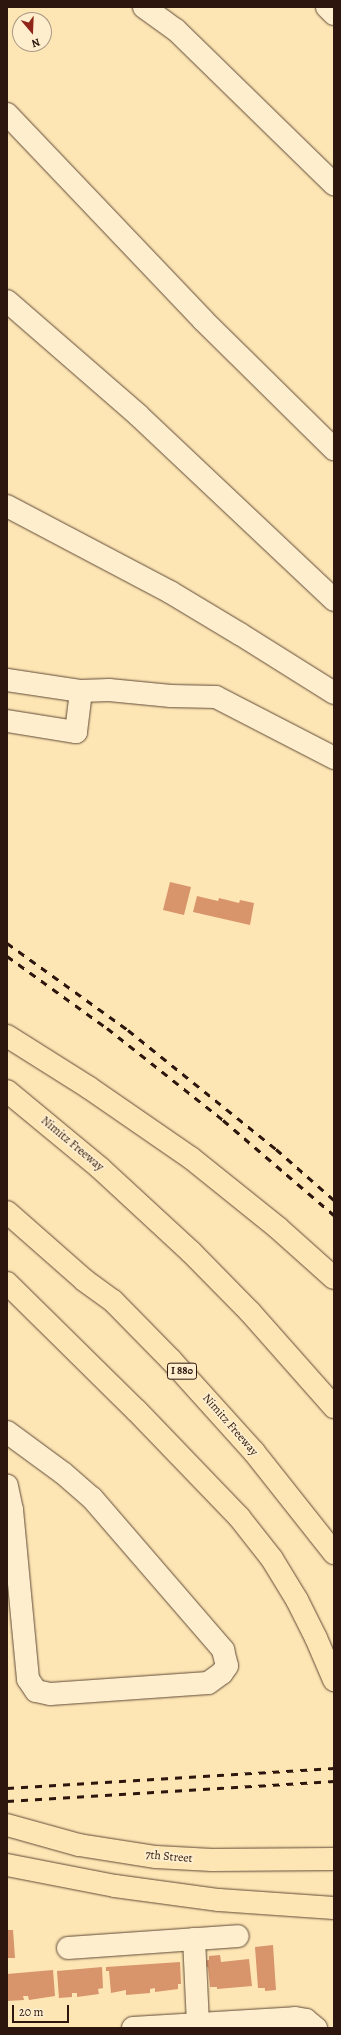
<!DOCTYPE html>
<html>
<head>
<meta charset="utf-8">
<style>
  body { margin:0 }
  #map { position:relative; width:341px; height:2035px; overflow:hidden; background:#fde5b4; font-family:Alegreya,serif }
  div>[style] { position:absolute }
  .building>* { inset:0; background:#d8946b }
  .roads { filter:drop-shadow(0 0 1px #604a37) drop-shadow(0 0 1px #604a37) }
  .minor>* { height:22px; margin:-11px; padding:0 11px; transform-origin:11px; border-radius:11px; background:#feeece }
  .major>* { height:22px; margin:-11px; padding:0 11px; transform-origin:11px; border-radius:11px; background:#fde5b4 }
  .highway>* { height:22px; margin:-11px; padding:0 11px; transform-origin:11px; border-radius:11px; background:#fde5b4 }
  .rail>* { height:3px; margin-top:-1.5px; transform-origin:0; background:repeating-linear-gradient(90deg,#2c160d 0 7px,transparent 0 14px) }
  span { translate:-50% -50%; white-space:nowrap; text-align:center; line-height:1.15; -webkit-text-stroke:3.5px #feeece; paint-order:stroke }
  .shield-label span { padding:1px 3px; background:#feeece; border:1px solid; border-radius:3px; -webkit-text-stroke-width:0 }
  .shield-label { font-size:11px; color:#2c160d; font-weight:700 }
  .street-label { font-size:12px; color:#2c160d }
  .frame { position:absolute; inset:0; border:8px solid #2c160d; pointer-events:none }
  .north { position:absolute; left:12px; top:12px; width:40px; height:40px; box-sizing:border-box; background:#feeece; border:1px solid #aa9881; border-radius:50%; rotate:161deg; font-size:11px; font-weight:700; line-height:16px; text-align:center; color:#2c160d }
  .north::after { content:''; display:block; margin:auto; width:14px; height:18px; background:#8f2418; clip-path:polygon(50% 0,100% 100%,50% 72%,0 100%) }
  .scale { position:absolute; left:12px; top:2005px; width:57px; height:18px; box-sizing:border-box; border:2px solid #2c160d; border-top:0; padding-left:5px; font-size:12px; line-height:14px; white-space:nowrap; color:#2c160d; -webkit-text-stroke:3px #feeece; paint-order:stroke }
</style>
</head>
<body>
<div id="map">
  <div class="building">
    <div style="clip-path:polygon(170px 882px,191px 887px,184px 915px,163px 910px)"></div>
    <div style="clip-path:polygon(197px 896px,218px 901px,219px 898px,239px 903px,240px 900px,254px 903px,250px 925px,193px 912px)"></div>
    <div style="clip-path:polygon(7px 1930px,13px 1930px,15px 1958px,7px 1958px)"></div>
    <div style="clip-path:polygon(273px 1945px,276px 1990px,265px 1991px,265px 1988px,258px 1988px,255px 1947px)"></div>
    <div style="clip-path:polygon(220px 1955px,221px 1962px,249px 1959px,252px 1986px,217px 1989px,217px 1987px,210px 1987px,208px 1967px,203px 1968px,202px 1961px,209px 1960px,209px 1956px)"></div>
    <div style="clip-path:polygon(180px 1962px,181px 1984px,178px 1984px,178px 1989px,155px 1992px,155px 1988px,150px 1989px,150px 1993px,126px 1995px,126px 1990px,111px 1993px,109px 1971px,106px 1971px,106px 1967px)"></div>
    <div style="clip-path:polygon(102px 1967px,103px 1988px,98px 1989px,99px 1994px,77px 1997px,77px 1993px,72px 1993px,72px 1997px,59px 1998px,57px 1971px)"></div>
    <div style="clip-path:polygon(53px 1970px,55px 1996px,29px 2000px,28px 1996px,23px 1996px,24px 2000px,7px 2001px,7px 1974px)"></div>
  </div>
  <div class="roads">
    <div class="minor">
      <div style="left:144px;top:7px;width:39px;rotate:36deg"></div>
      <div style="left:176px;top:30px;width:221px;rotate:44.3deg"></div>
      <div style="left:327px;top:7px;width:10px;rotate:45deg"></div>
      <div style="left:7px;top:114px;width:284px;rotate:46.4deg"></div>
      <div style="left:203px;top:320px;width:184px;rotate:44.6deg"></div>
      <div style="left:7px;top:301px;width:174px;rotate:41deg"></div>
      <div style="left:138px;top:415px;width:270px;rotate:43.3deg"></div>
      <div style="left:7px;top:506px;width:184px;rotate:27.8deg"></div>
      <div style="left:170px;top:592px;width:82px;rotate:31deg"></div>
      <div style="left:240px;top:634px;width:111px;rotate:32.1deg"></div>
      <div style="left:7px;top:680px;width:75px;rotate:8.5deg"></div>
      <div style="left:7px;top:721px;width:70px;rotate:9.1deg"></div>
      <div style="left:76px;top:732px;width:41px;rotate:-83deg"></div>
      <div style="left:81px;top:691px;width:28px;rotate:-2deg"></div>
      <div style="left:109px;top:690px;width:62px;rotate:5.5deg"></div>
      <div style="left:171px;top:696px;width:45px;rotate:1.3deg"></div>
      <div style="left:216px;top:697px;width:133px;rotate:27.3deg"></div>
      <div style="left:7px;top:1432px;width:69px;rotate:36.2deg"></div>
      <div style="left:63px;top:1473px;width:38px;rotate:41deg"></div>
      <div style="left:92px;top:1498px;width:201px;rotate:49.2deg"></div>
      <div style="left:223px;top:1650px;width:16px;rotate:76deg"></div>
      <div style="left:227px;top:1666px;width:9px;rotate:126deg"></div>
      <div style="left:222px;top:1673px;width:17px;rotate:144deg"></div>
      <div style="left:208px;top:1683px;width:158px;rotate:176deg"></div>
      <div style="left:50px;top:1694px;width:14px;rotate:-168deg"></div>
      <div style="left:36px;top:1691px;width:14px;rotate:-124deg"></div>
      <div style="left:28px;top:1679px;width:170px;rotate:-95.4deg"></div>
      <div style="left:12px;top:1510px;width:25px;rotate:-102deg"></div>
      <div style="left:194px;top:1939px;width:85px;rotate:87.3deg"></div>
      <div style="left:68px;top:1948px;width:170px;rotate:-4deg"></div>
      <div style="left:133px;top:2028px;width:162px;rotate:-3.5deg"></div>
      <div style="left:295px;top:2018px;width:11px;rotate:10deg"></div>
      <div style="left:306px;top:2020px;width:13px;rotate:39deg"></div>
    </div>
    <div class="major">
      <div style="left:7px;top:1825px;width:75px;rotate:15.5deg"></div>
      <div style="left:79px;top:1845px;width:78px;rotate:8.9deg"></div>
      <div style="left:156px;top:1857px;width:56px;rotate:3.1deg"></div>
      <div style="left:212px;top:1860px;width:122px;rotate:-0.5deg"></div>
      <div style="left:7px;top:1865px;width:110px;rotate:11deg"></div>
      <div style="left:115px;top:1886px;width:105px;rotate:7.7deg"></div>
      <div style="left:219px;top:1900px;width:115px;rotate:4deg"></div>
    </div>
    <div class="highway">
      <div style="left:7px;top:1036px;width:96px;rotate:32.2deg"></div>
      <div style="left:88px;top:1087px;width:125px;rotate:34.6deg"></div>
      <div style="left:191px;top:1158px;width:112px;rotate:38.8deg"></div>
      <div style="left:278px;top:1228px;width:75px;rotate:41.8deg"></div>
      <div style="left:7px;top:1091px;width:121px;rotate:39.6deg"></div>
      <div style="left:100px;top:1168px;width:124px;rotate:42.7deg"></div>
      <div style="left:191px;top:1252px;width:84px;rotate:45.5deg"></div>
      <div style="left:250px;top:1312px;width:127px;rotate:48.5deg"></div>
      <div style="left:7px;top:1212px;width:103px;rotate:41.4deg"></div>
      <div style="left:84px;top:1280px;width:36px;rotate:36deg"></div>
      <div style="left:113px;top:1301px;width:83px;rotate:45.5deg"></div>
      <div style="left:171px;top:1360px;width:124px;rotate:47.9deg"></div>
      <div style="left:254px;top:1452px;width:129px;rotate:51.6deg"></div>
      <div style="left:7px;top:1283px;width:181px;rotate:44.6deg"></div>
      <div style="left:136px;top:1410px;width:149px;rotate:46.1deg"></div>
      <div style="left:239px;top:1517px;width:53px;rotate:51.8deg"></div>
      <div style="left:272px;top:1559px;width:48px;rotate:58.6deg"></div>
      <div style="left:297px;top:1600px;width:42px;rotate:63.4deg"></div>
      <div style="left:316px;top:1638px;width:46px;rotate:66.8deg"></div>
    </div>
  </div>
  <div class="rail">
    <div style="left:7px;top:943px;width:149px;rotate:35.7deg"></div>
    <div style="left:128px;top:1030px;width:190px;rotate:38.8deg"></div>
    <div style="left:276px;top:1149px;width:77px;rotate:41.3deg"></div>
    <div style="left:7px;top:956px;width:123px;rotate:35.8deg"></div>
    <div style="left:107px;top:1028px;width:148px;rotate:38.4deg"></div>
    <div style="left:223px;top:1120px;width:146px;rotate:40.6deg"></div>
    <div style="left:7px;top:1788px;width:328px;rotate:-3.5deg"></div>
    <div style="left:7px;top:1801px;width:328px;rotate:-3.5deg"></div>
  </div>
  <div class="shield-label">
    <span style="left:182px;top:1371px">I 880</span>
  </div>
  <div class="street-label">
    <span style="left:72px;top:1144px;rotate:40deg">Nimitz Freeway</span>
    <span style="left:230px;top:1425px;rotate:49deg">Nimitz Freeway</span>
    <span style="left:169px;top:1857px;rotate:5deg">7th Street</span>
  </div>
  <div class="frame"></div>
  <div class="north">N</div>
  <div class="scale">20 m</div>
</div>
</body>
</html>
